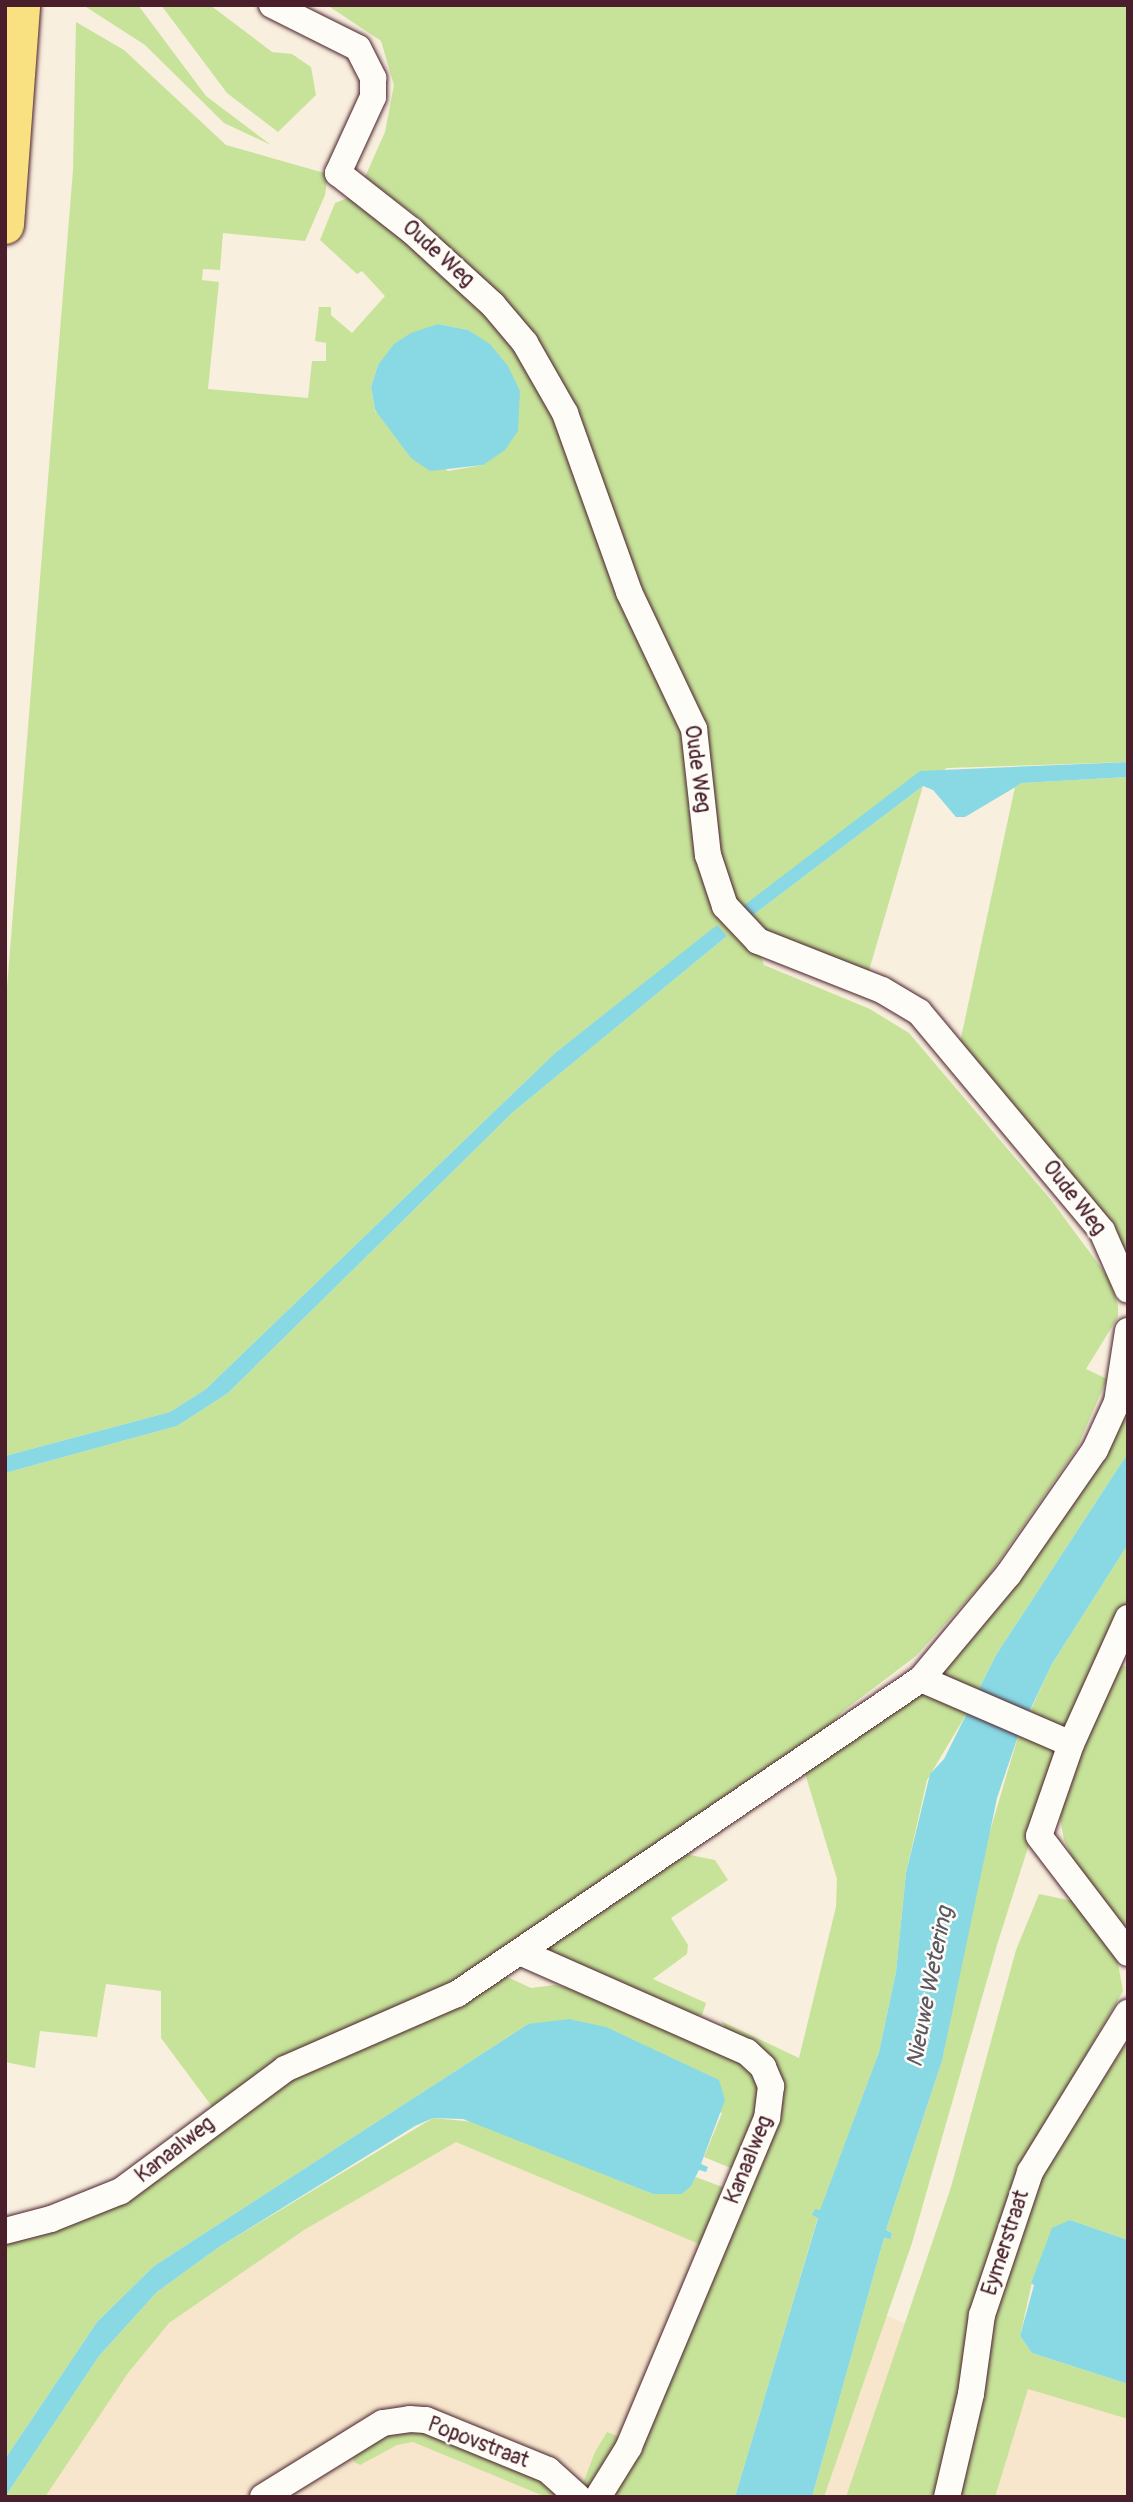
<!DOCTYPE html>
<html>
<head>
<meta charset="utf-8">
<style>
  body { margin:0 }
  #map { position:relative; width:1133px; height:2502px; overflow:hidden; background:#f9efde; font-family:Pangolin,sans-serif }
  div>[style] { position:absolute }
  .built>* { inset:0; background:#f7e6cc }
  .green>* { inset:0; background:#c7e39a }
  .water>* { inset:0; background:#89d9e5 }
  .roads { filter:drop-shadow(0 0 2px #4a1f2b) drop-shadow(0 0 2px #4a1f2b) }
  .minor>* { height:26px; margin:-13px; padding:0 13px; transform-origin:13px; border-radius:13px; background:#fdfcf7 }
  .highway>* { height:38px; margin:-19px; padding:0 19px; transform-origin:19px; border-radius:19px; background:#f9e181 }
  span { translate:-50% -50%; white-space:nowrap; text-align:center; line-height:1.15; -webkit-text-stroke:5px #fdfcf7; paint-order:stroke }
  .street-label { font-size:21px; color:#4a1f2b }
  .water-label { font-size:23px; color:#5d5763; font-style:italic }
  .frame { position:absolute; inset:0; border:7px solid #4a1f2b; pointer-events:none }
</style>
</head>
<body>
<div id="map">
  <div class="built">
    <div style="clip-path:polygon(449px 2129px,956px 2345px,1128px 2401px,1128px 2497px,33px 2497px,146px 2332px)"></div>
  </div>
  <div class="green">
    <div style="clip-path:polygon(83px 5px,138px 5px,206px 96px,271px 145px,224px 123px,145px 45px)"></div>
    <div style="clip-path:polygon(161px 5px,210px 5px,272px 52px,292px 54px,311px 67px,316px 95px,278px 132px,227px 93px)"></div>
    <div style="clip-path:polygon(327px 5px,1128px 5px,1128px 762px,947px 768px,744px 906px,753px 915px,923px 786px,868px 974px,765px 933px,724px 887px,655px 629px,590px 468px,459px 258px,419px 218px,365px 177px,385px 132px,394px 85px,381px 41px)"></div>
    <div style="clip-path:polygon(evenodd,76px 22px,124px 50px,226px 145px,328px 174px,325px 195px,305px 241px,223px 233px,220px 270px,203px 269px,202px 280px,219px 282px,208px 389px,308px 398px,312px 361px,326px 361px,326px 343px,315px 341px,319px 307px,331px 307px,331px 315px,352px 333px,385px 296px,362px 271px,357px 274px,320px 240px,335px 203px,353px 196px,444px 266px,522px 358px,558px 429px,619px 598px,684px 733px,697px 847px,757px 946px,764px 965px,870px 1009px,909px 1033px,1051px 1200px,1108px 1277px,1118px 1305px,1118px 1317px,1086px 1369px,1107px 1379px,1077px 1448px,987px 1578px,916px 1656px,842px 1712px,801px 1758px,480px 1975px,216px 2112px,161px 2038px,161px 1991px,106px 1984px,97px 2037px,40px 2031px,35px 2068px,5px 2062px,5px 1473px,177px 1426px,228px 1393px,512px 1113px,727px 936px,717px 926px,555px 1053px,206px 1389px,170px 1412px,5px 1456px,5px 1012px,73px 170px,76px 22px,438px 324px,468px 330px,483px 465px,448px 471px,375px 411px,371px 387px,378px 365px,438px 324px)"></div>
    <div style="clip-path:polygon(1128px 777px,1128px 1267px,959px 1047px,1015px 787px,1022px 783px)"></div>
    <div style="clip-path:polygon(1128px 1366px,1128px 1453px,996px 1655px,976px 1695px,941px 1679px,940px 1663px,1018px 1570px)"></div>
    <div style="clip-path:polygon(1128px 1544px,1128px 1603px,1071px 1724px,1063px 1727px,1027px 1718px,1052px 1664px)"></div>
    <div style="clip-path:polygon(1119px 1665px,1128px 1667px,1128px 1938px,1086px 1885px,1064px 1840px,1058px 1807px,1085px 1735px)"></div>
    <div style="clip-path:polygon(916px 1692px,970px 1708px,927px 1780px,906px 1873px,896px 1972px,879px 2052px,820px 2211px,812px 2215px,818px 2217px,735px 2497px,606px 2497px,778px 2109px,721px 2021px,799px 2058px,836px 1907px,837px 1879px,804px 1770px)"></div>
    <div style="clip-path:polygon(1019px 1733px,1047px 1744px,1057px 1756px,997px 1945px,912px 2243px,824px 2497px,812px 2497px,884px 2238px,891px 2239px,892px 2233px,886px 2230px,942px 2061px,980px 1865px)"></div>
    <div style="clip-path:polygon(675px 1852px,715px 1860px,728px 1880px,671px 1918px,688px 1945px,687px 1954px,653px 1979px,706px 2003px,702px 2015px,690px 2018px,548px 1956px,542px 1944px)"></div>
    <div style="clip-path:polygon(1039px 1894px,1073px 1901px,1117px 1958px,1123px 1991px,1034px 2145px,935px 2497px,846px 2497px,951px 2187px,1016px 1950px)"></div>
    <div style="clip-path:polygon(499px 1973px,531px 1988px,554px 1985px,602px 1994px,743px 2059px,763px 2088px,738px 2171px,704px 2157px,722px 2113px,528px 2024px,154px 2266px,97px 2322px,5px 2459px,5px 2238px,47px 2227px,255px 2096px)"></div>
    <div style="clip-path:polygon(1128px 2040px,1128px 2240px,1070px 2220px,1033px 2278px,1020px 2336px,1032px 2353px,1128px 2384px,1128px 2419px,1028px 2389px,995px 2497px,955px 2497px,993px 2316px,1033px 2187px)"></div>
    <div style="clip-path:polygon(433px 2118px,475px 2122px,653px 2194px,682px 2194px,696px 2177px,730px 2190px,625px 2442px,588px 2496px,583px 2483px,595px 2452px,607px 2432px,622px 2438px,704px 2246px,456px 2142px,304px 2230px,169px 2323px,128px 2373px,45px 2497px,5px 2497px,99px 2356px,157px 2292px,219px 2247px)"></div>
    <div style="clip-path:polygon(402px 2431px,423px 2432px,547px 2482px,563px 2497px,546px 2497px,413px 2442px,397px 2445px,360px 2465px,354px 2462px,353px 2455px,389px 2433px)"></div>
  </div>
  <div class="water">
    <div style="clip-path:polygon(438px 324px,468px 330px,490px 344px,508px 366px,520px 391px,518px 431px,505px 450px,483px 465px,430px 471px,411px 458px,375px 410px,371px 387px,378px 365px,394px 344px,411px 333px)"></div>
    <div style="clip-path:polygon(1128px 762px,1128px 777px,1022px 783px,965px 817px,956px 817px,933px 790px,923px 786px,753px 915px,743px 906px,920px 771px)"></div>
    <div style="clip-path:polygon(717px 925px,727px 936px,512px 1113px,228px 1393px,177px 1426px,5px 1473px,5px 1456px,170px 1412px,206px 1389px,555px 1053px)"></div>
    <div style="clip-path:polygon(1128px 1453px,1128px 1544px,1052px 1664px,1019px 1733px,997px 1798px,942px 2061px,886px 2230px,892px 2233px,891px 2239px,884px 2238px,812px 2497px,735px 2497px,818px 2218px,812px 2215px,815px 2209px,820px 2210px,879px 2052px,896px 1972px,906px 1873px,930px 1774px,944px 1759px,996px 1655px)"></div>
    <div style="clip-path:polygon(569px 2019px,606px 2027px,719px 2080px,725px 2100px,701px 2164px,708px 2167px,706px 2172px,699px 2170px,691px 2186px,682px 2194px,653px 2194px,463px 2119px,433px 2118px,415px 2126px,219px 2247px,157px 2292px,99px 2356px,5px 2497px,5px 2459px,97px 2322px,154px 2266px,528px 2024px)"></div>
    <div style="clip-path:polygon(1070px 2220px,1128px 2240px,1128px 2384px,1032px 2353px,1020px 2336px,1034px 2285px,1031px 2283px,1052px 2228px)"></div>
  </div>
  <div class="roads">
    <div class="minor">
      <div style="left:272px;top:5px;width:96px;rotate:26.6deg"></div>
      <div style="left:358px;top:48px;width:34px;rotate:63deg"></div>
      <div style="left:373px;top:78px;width:19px;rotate:90deg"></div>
      <div style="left:373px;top:97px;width:84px;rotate:114.7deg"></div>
      <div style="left:338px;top:173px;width:94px;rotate:38.1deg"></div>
      <div style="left:412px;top:231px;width:110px;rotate:42.4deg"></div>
      <div style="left:493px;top:305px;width:50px;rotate:49.9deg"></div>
      <div style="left:525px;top:343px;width:81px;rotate:60.3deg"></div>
      <div style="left:565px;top:413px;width:190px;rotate:70.3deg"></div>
      <div style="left:629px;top:592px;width:152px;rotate:64.6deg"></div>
      <div style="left:694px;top:729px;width:127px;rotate:83.7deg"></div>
      <div style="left:708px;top:855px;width:54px;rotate:71.6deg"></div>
      <div style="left:725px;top:906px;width:48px;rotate:46.7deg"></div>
      <div style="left:758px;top:941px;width:133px;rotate:21.6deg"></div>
      <div style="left:882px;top:990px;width:43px;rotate:30.7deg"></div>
      <div style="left:919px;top:1012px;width:285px;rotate:50.1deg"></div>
      <div style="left:1102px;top:1231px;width:64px;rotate:66.2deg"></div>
      <div style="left:1128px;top:1618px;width:138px;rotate:114.3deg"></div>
      <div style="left:1071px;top:1744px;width:97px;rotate:109.2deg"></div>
      <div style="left:1039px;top:1836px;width:147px;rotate:52.7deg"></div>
      <div style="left:921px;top:1679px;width:163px;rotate:23.4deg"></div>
      <div style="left:520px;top:1952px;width:248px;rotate:23.8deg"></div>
      <div style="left:747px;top:2052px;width:22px;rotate:43deg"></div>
      <div style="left:763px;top:2067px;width:21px;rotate:67deg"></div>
      <div style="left:771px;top:2086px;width:32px;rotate:97deg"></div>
      <div style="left:767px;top:2118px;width:357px;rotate:112.8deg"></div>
      <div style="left:629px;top:2447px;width:59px;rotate:121.8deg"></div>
      <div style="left:5px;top:2231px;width:48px;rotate:-14.6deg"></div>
      <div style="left:51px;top:2219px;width:75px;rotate:-21.8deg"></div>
      <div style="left:121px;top:2191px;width:204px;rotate:-36.6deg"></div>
      <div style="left:285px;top:2069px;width:188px;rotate:-23.6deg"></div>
      <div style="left:457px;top:1994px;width:561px;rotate:-34.17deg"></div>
      <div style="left:921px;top:1679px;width:136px;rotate:-50.1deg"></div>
      <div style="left:1008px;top:1575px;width:152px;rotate:-55.2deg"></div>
      <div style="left:1095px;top:1450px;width:53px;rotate:-65.4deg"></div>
      <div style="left:1117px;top:1402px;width:72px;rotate:-81.2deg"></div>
      <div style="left:263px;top:2497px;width:141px;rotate:-31.7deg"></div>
      <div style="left:383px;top:2423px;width:27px;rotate:-8deg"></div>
      <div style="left:410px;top:2419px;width:16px;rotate:4deg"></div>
      <div style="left:426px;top:2420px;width:132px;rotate:22.3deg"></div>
      <div style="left:548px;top:2470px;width:40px;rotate:42deg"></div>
      <div style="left:947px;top:2497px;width:106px;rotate:-76.9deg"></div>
      <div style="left:971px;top:2394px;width:80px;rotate:-82.1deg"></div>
      <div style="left:982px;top:2315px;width:151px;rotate:-71.4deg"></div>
      <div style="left:1030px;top:2172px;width:187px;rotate:-58.4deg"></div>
    </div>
    <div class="highway">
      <div style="left:5px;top:225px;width:221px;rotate:-85.8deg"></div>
    </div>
  </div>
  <div class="street-label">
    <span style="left:438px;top:254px;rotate:42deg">Oude Weg</span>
    <span style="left:697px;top:769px;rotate:82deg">Oude Weg</span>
    <span style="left:1074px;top:1198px;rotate:52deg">Oude Weg</span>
    <span style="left:175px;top:2150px;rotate:-38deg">Kanaalweg</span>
    <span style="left:749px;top:2160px;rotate:-68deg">Kanaalweg</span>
    <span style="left:1006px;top:2243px;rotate:-72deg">Eymerstraat</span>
    <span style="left:478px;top:2443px;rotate:21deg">Popovstraat</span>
  </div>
  <div class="water-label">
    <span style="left:930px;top:1987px;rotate:-79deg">Nieuwe Wetering</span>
  </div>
  <div class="frame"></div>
</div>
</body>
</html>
